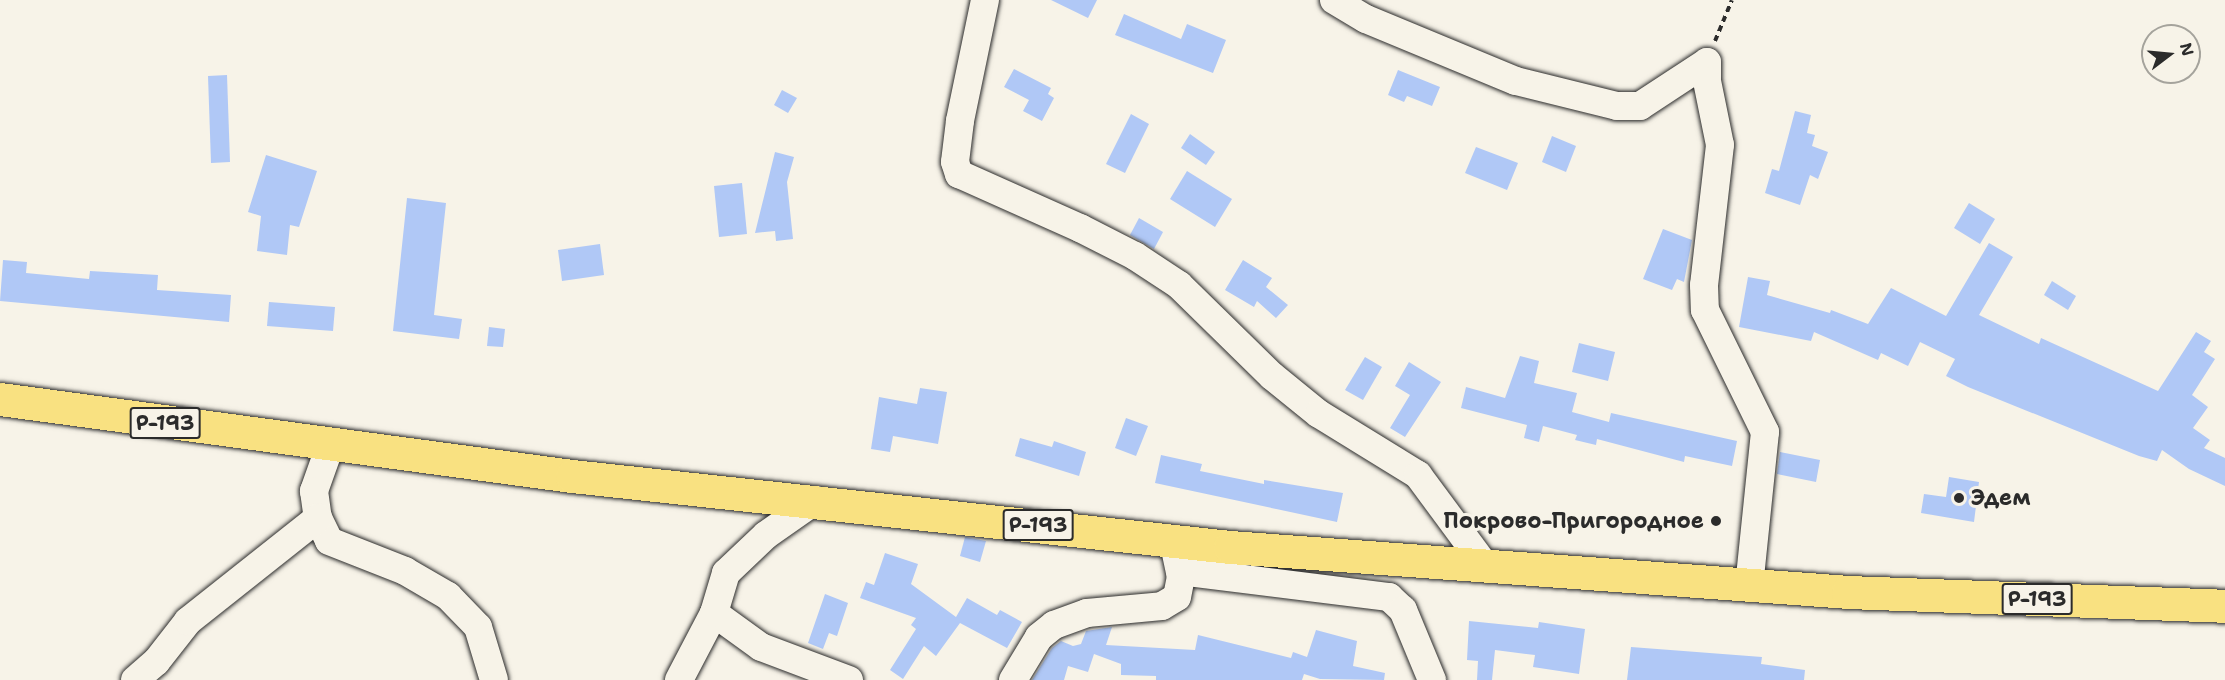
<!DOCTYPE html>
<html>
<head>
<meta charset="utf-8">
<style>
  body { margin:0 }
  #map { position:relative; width:2225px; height:680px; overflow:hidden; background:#f7f3e8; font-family:"Shantell Sans",sans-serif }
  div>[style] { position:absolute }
  .building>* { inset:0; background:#b0c8f6 }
  .path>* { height:4px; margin-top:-2px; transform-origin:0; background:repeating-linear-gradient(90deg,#2b2b2b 0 6px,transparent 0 10.5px) }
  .roads { filter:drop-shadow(0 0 2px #2b2b2b) drop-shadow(0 0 2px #2b2b2b) }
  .minor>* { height:28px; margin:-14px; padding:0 14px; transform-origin:14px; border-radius:14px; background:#f7f3e8 }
  .major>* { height:33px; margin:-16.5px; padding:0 16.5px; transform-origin:16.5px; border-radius:16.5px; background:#f9e181 }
  .dots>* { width:16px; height:16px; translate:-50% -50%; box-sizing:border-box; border:3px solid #f7f3e8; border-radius:50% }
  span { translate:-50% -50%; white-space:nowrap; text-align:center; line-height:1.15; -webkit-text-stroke:6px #f7f3e8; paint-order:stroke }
  .shield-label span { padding:2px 4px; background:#f7f3e8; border:2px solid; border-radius:4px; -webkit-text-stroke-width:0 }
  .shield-label { font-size:21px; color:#2b2b2b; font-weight:700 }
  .poi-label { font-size:22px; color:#2b2b2b; font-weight:700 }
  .left { translate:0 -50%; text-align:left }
  .right { translate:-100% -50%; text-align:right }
  .north { position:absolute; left:2141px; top:24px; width:60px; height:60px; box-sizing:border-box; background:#f7f3e8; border:2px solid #a5a39c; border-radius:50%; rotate:74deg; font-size:16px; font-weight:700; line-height:24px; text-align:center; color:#2b2b2b }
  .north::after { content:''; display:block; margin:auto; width:21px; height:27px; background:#2b2b2b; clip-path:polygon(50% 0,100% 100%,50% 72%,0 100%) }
</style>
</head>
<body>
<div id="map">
  <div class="building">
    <div style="clip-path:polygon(1051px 0,1097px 0,1088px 18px)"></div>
    <div style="clip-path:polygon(1124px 14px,1181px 39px,1187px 24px,1226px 40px,1213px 73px,1115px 35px)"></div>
    <div style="clip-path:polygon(1014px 69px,1051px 88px,1048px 94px,1054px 98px,1042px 121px,1023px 111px,1029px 100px,1004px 87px)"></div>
    <div style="clip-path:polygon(1398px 70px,1440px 87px,1432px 106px,1407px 96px,1404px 102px,1388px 95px)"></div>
    <div style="clip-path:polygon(227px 75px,230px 162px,211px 163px,208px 76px)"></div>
    <div style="clip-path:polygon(782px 90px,797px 98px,788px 113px,774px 105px)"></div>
    <div style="clip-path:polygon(1795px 111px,1811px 115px,1807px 133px,1815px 135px,1812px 146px,1828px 152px,1818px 179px,1810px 175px,1800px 205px,1765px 193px,1772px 169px,1779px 171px)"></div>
    <div style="clip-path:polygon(1131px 114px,1149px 124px,1125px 173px,1106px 164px)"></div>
    <div style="clip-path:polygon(1190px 134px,1215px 152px,1206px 165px,1181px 148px)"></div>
    <div style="clip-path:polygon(1552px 136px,1576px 146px,1566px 172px,1542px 162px)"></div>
    <div style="clip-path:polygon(1476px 147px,1518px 163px,1507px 190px,1465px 173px)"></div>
    <div style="clip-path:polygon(775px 152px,794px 157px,787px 182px,793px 239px,776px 241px,775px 231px,755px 233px)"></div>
    <div style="clip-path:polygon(266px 155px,317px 171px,299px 227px,290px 225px,287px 255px,257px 251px,261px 216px,248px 212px)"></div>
    <div style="clip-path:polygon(1187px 171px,1232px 199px,1215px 227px,1170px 199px)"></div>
    <div style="clip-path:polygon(742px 183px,747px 234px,719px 237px,714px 186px)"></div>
    <div style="clip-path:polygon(407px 198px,446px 203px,434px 315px,462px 319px,459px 339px,393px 331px)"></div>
    <div style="clip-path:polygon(1969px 203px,1995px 219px,1980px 244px,1954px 228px)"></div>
    <div style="clip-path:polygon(1139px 218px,1163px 232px,1154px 249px,1130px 235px)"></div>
    <div style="clip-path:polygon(1663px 229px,1692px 240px,1684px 282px,1677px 279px,1672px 290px,1643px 279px)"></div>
    <div style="clip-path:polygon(1989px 243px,2013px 257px,1979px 315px,2039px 344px,2041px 338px,2158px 391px,2196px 332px,2211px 341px,2204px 352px,2215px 359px,2192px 395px,2208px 407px,2193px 428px,2210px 440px,2204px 448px,2225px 458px,2225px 486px,2189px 469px,2162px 450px,2157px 461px,2139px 456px,1968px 387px,1946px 376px,1955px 359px,1920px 342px,1908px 366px,1881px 353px,1878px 360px,1814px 332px,1811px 341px,1739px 327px,1748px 277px,1770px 281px,1767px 295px,1830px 313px,1831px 310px,1868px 324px,1891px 288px,1946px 316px)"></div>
    <div style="clip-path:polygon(600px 244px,604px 275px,562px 281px,558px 250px)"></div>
    <div style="clip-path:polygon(3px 260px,27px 262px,26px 273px,89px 279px,90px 271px,158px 275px,157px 290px,231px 295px,229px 322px,0 301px)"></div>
    <div style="clip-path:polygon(1243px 260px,1272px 278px,1266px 287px,1288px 305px,1276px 318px,1257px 301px,1254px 307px,1225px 290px)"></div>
    <div style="clip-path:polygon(2052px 281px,2076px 296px,2068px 310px,2044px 295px)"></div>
    <div style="clip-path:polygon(269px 302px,335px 307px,333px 331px,267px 326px)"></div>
    <div style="clip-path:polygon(489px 327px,505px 329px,503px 347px,487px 346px)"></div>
    <div style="clip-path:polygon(1579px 343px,1615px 352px,1608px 381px,1572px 372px)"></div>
    <div style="clip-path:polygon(1520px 356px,1539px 361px,1534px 383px,1577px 393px,1572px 412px,1609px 422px,1611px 413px,1737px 441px,1732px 466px,1685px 456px,1684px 462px,1597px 439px,1596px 445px,1575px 440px,1577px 435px,1543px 426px,1539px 442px,1524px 438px,1527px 425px,1461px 408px,1466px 387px,1505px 398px)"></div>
    <div style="clip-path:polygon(1365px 357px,1382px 367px,1363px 400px,1345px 390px)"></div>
    <div style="clip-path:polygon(1409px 362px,1441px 382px,1405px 437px,1390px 428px,1410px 395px,1395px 386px)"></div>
    <div style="clip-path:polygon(920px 388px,947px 392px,938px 444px,893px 436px,890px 452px,871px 449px,879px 397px,917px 404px)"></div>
    <div style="clip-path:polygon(1126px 418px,1148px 426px,1136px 456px,1115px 448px)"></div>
    <div style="clip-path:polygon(1020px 438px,1052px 447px,1054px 441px,1086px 452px,1079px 476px,1015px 456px)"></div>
    <div style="clip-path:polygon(1780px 452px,1820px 460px,1816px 482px,1777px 474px)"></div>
    <div style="clip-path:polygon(1161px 455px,1202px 464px,1200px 471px,1264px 484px,1264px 480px,1343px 493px,1337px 522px,1155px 483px)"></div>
    <div style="clip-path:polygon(1949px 477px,1979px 482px,1974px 522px,1921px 513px,1924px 494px,1946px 497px)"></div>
    <div style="clip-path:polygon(965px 537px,986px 541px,980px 562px,960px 556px)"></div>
    <div style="clip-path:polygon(885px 553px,918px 564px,911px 584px,956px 617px,967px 598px,997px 615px,1000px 610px,1022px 622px,1007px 648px,960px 623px,936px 656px,924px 646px,903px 679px,890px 670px,916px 629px,911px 625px,916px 618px,860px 598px,866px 582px,874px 585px)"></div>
    <div style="clip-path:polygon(825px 594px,848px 603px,837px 636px,829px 633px,823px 649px,808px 643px)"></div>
    <div style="clip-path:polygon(1469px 621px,1538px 628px,1539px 622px,1585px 629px,1579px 674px,1533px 667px,1535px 655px,1495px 650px,1492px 680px,1477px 680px,1478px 661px,1467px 660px)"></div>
    <div style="clip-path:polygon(1112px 627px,1106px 645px,1195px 650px,1198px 635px,1291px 658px,1293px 652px,1307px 657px,1316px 630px,1357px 641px,1353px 666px,1385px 673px,1384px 680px,1320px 679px,1304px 674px,1302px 680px,1156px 680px,1156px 676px,1121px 675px,1121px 664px,1094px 654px,1088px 672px,1068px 666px,1064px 680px,1032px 680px,1052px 648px,1061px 641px,1073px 646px,1081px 644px,1086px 631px)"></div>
    <div style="clip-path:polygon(1631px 647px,1762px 657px,1761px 664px,1805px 670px,1804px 680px,1627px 680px)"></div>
  </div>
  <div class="path">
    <div style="left:1715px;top:41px;width:44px;rotate:-67.5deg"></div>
  </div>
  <div class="roads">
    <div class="minor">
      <div style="left:985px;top:0;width:124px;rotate:101.7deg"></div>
      <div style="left:960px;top:121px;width:41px;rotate:97deg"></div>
      <div style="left:955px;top:162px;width:13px;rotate:72deg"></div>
      <div style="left:959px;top:174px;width:133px;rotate:24.1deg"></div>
      <div style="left:1080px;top:228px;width:62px;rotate:27deg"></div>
      <div style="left:1135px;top:256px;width:53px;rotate:33.4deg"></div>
      <div style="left:1179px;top:285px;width:130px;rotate:44.4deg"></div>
      <div style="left:1272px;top:376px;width:60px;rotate:39deg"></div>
      <div style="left:1319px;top:414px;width:116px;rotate:31.6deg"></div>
      <div style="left:1418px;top:475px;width:114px;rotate:53.5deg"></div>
      <div style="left:1334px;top:0;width:37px;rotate:31deg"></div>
      <div style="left:1366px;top:19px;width:162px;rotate:22.5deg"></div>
      <div style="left:1516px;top:81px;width:104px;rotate:13.9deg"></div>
      <div style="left:1617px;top:106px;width:23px"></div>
      <div style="left:1640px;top:106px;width:80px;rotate:-33.3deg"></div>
      <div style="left:1707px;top:62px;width:19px;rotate:90deg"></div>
      <div style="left:1707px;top:81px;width:65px;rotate:78.5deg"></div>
      <div style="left:1720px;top:145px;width:141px;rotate:96.5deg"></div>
      <div style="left:1704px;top:285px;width:25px;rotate:88deg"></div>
      <div style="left:1705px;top:310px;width:136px;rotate:63.8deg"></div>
      <div style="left:1765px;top:432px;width:155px;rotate:95.9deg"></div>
      <div style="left:330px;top:446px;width:48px;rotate:109.6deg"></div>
      <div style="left:314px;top:491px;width:27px;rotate:82deg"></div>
      <div style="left:318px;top:518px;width:25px;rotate:64deg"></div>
      <div style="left:329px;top:541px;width:82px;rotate:21.5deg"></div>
      <div style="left:405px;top:571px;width:50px;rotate:30.2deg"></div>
      <div style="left:448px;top:596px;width:43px;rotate:45.9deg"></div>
      <div style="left:478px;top:627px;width:55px;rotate:73.2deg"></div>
      <div style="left:1180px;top:571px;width:211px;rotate:7.1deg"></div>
      <div style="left:1389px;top:597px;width:19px;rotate:43deg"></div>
      <div style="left:1403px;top:610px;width:76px;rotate:67.5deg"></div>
      <div style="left:714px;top:613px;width:58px;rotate:35.9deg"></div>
      <div style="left:761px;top:647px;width:94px;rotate:20.6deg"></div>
      <div style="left:135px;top:680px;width:28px;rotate:-41deg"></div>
      <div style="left:156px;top:662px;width:52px;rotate:-52deg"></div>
      <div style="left:188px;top:621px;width:166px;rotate:-38.4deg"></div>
      <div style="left:679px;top:680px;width:76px;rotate:-62.4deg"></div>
      <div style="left:714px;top:613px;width:42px;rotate:-73.3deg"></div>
      <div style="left:726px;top:573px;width:55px;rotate:-43.5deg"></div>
      <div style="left:766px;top:535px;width:61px;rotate:-35deg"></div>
      <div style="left:1013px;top:680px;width:50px;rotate:-58.8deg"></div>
      <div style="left:1039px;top:637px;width:19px;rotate:-39deg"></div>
      <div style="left:1054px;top:625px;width:35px;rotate:-20deg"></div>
      <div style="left:1087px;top:613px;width:75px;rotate:-5.3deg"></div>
      <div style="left:1162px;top:606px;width:17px;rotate:-31deg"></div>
      <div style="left:1177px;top:597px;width:20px;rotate:-79deg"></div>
      <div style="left:1181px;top:577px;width:24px;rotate:-102deg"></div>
    </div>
    <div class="major">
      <div style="left:0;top:399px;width:577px;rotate:7.67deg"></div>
      <div style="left:572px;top:476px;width:662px;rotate:6.16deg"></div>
      <div style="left:1230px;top:547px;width:620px;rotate:4.16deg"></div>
      <div style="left:1848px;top:592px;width:377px;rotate:2.1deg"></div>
    </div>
  </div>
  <div class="dots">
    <div style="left:1959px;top:498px;background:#2b2b2b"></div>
    <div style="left:1716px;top:521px;background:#2b2b2b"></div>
  </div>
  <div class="shield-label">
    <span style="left:165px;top:423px">Р-193</span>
    <span style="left:1038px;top:525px">Р-193</span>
    <span style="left:2037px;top:599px">Р-193</span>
  </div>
  <div class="poi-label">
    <span class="left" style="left:1971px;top:498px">Эдем</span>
    <span class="right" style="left:1704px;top:521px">Покрово-Пригородное</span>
  </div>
  <div class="north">N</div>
</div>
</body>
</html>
